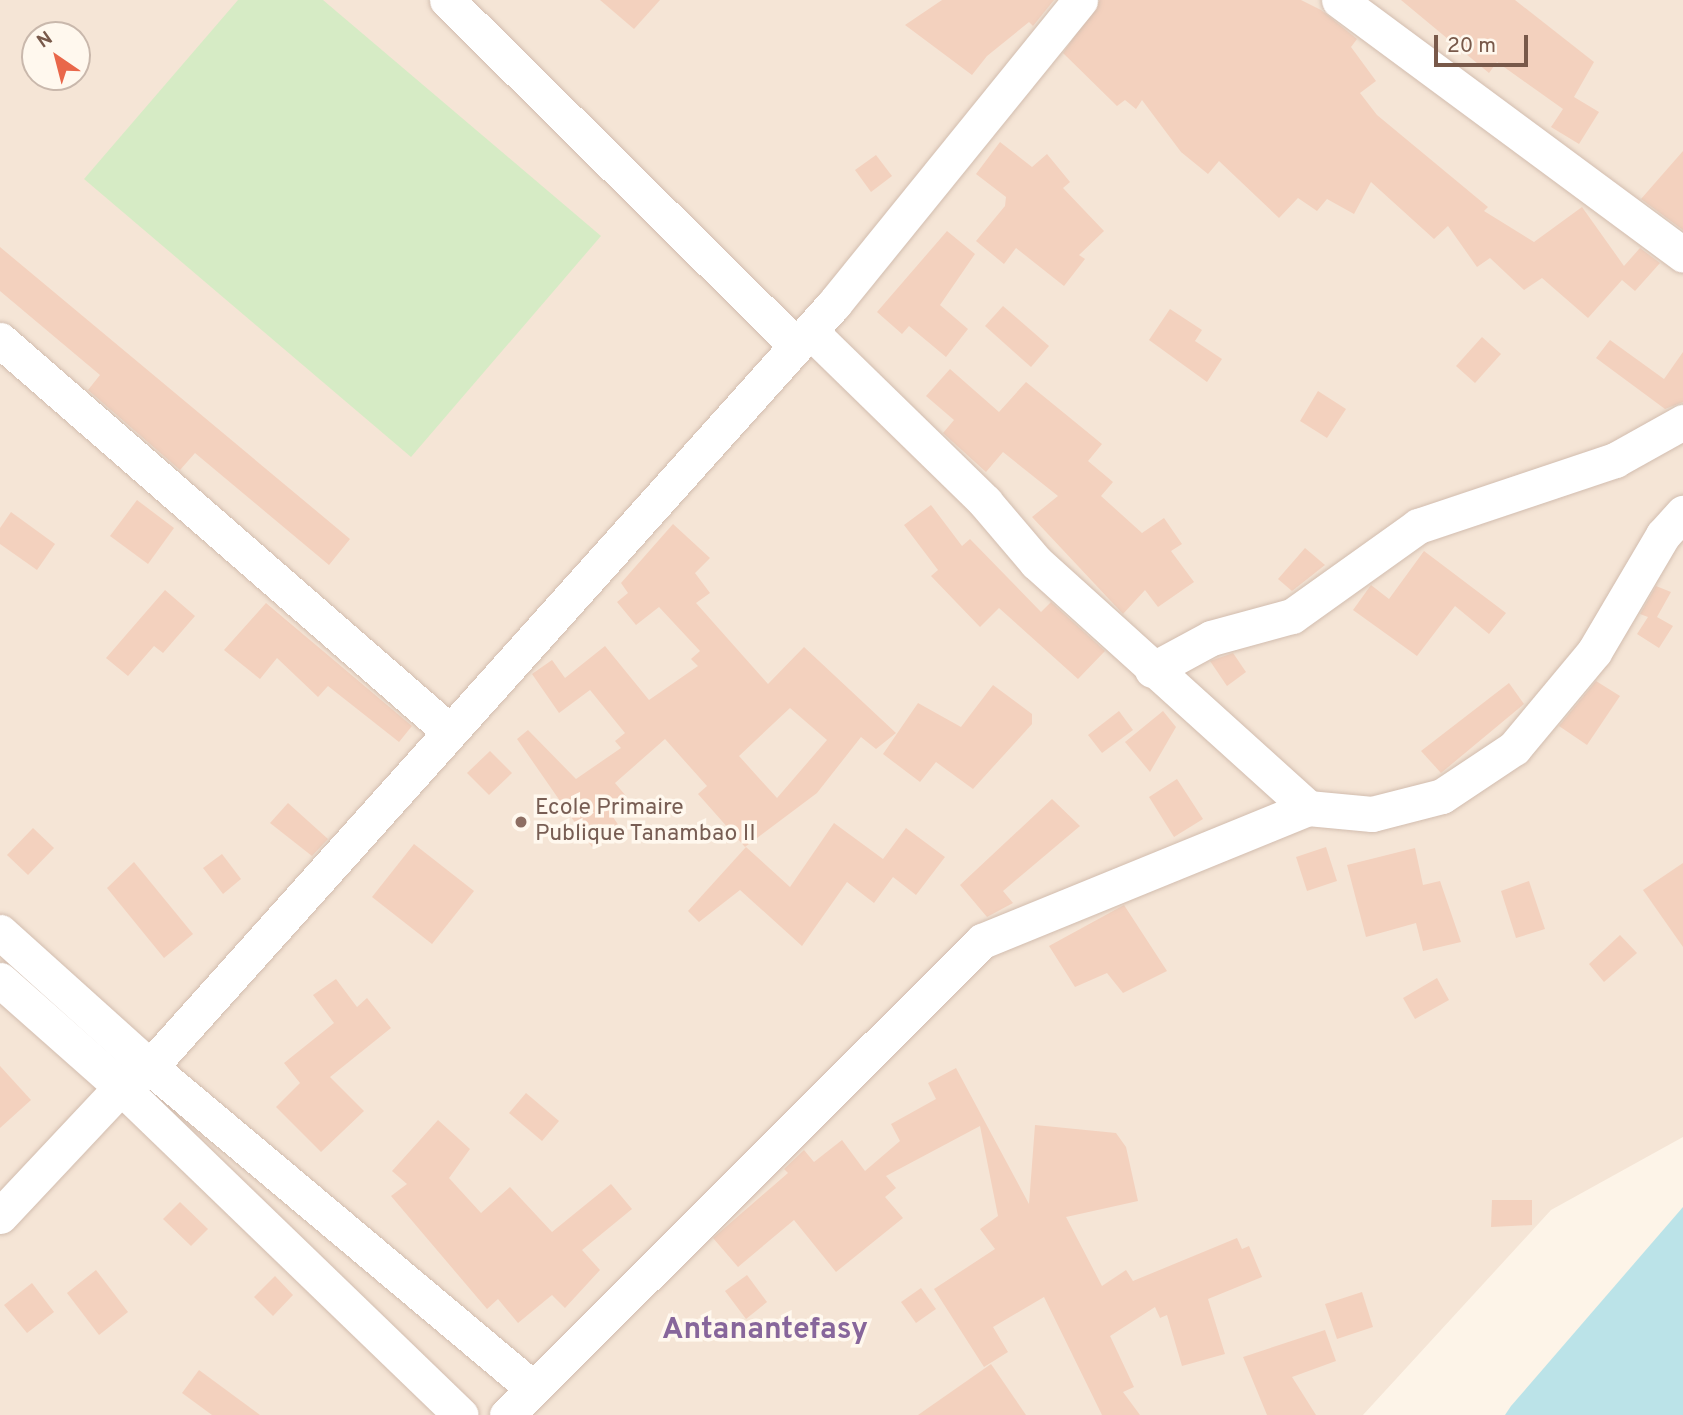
<!DOCTYPE html>
<html>
<head>
<meta charset="utf-8">
<style>
  body { margin:0 }
  #map { position:relative; width:1683px; height:1415px; overflow:hidden; background:#fdf4e8; font-family:Overpass,sans-serif }
  div>[style] { position:absolute }
  .residential>* { inset:0; background:#f5e5d6 }
  .green>* { inset:0; background:#d6ebc5 }
  .water>* { inset:0; background:#bbe3e8 }
  .building>* { inset:0; background:#f3d1be }
  .roads { filter:drop-shadow(0 0 2px #d2bdaf) drop-shadow(0 0 2px #d2bdaf) }
  .street>* { height:35px; margin:-17.5px; padding:0 17.5px; transform-origin:17.5px; border-radius:17.5px; background:#fff }
  .dots>* { width:19px; height:19px; translate:-50% -50%; box-sizing:border-box; border:4px solid #fff8ee; border-radius:50% }
  span { translate:-50% -50%; white-space:nowrap; text-align:center; line-height:1.15; -webkit-text-stroke:7px #fff8ee; paint-order:stroke }
  .education-label { font-size:23px; color:#785e54 }
  .left { translate:0 -50%; text-align:left }
  .district-label { font-size:30px; color:#87669b; font-weight:700 }
  .north { position:absolute; left:21px; top:21px; width:70px; height:70px; box-sizing:border-box; background:#fff8ee; border:2px solid #c9b8ac; border-radius:50%; rotate:325deg; font-size:19px; font-weight:700; line-height:28px; text-align:center; color:#78594a }
  .north::after { content:''; display:block; margin:auto; width:24px; height:32px; background:#e9674a; clip-path:polygon(50% 0,100% 100%,50% 72%,0 100%) }
  .scale { position:absolute; left:1434px; top:35px; width:94px; height:32px; box-sizing:border-box; border:4px solid #78594a; border-top:0; padding-left:9px; font-size:21px; line-height:24px; white-space:nowrap; color:#78594a; -webkit-text-stroke:5px #fff8ee; paint-order:stroke }
</style>
</head>
<body>
<div id="map">
  <div class="residential">
    <div style="clip-path:polygon(evenodd,0 0,1683px 0,1683px 1137px,1551px 1210px,1363px 1415px,0 1415px,0 0,35px 35px,77px 35px,77px 77px,35px 77px,35px 35px)"></div>
  </div>
  <div class="green">
    <div style="clip-path:polygon(238px 0,323px 0,601px 236px,411px 457px,84px 179px)"></div>
  </div>
  <div class="water">
    <div style="clip-path:polygon(1683px 1207px,1683px 1415px,1505px 1415px,1511px 1406px)"></div>
  </div>
  <div class="building">
    <div style="clip-path:polygon(600px 0,660px 0,634px 29px)"></div>
    <div style="clip-path:polygon(942px 0,1054px 0,1033px 26px,1029px 22px,987px 56px,972px 75px,905px 25px)"></div>
    <div style="clip-path:polygon(1100px 0,1301px 0,1321px 10px,1357px 39px,1351px 47px,1376px 81px,1360px 93px,1377px 115px,1488px 207px,1484px 211px,1534px 242px,1582px 207px,1624px 266px,1640px 248px,1660px 263px,1635px 291px,1622px 280px,1588px 318px,1542px 278px,1524px 290px,1490px 258px,1477px 267px,1448px 226px,1434px 239px,1371px 182px,1354px 214px,1327px 199px,1317px 211px,1298px 198px,1279px 218px,1219px 161px,1208px 174px,1181px 152px,1142px 100px,1136px 109px,1125px 100px,1117px 106px,1063px 53px)"></div>
    <div style="clip-path:polygon(1401px 0,1515px 0,1594px 62px,1574px 97px,1599px 112px,1579px 144px,1551px 127px,1563px 109px,1497px 62px,1489px 73px)"></div>
    <div style="clip-path:polygon(1000px 142px,1032px 167px,1047px 154px,1070px 182px,1063px 188px,1104px 231px,1079px 255px,1085px 259px,1064px 286px,1016px 248px,1004px 264px,976px 241px,1005px 206px,1006px 197px,976px 174px)"></div>
    <div style="clip-path:polygon(1683px 151px,1683px 230px,1641px 199px)"></div>
    <div style="clip-path:polygon(876px 155px,892px 176px,871px 192px,855px 170px)"></div>
    <div style="clip-path:polygon(947px 231px,975px 254px,940px 305px,968px 329px,946px 357px,909px 326px,902px 334px,877px 312px)"></div>
    <div style="clip-path:polygon(0 247px,350px 539px,329px 565px,195px 453px,180px 470px,88px 390px,100px 375px,0 291px)"></div>
    <div style="clip-path:polygon(1003px 306px,1049px 346px,1031px 367px,985px 326px)"></div>
    <div style="clip-path:polygon(1170px 309px,1202px 330px,1195px 341px,1222px 359px,1207px 382px,1149px 340px)"></div>
    <div style="clip-path:polygon(1482px 337px,1501px 354px,1475px 383px,1456px 366px)"></div>
    <div style="clip-path:polygon(1610px 340px,1664px 379px,1683px 352px,1683px 402px,1665px 409px,1596px 358px)"></div>
    <div style="clip-path:polygon(950px 369px,999px 412px,1026px 382px,1102px 444px,1088px 461px,1113px 482px,1101px 496px,1142px 533px,1164px 518px,1182px 544px,1171px 551px,1194px 582px,1158px 607px,1145px 590px,1123px 614px,1032px 517px,1058px 496px,1003px 452px,986px 472px,943px 433px,954px 420px,926px 396px)"></div>
    <div style="clip-path:polygon(1318px 391px,1346px 409px,1327px 438px,1300px 421px)"></div>
    <div style="clip-path:polygon(137px 500px,174px 528px,148px 564px,110px 536px)"></div>
    <div style="clip-path:polygon(931px 505px,962px 546px,970px 539px,1041px 612px,1051px 602px,1105px 651px,1078px 679px,999px 608px,980px 627px,931px 576px,938px 570px,904px 525px)"></div>
    <div style="clip-path:polygon(11px 512px,55px 544px,37px 570px,0 544px,0 528px)"></div>
    <div style="clip-path:polygon(evenodd,673px 524px,710px 558px,695px 573px,710px 593px,696px 603px,768px 684px,804px 647px,896px 733px,876px 749px,861px 737px,817px 793px,745px 847px,698px 794px,707px 786px,665px 739px,615px 783px,626px 796px,609px 811px,619px 826px,592px 847px,517px 739px,528px 730px,576px 779px,621px 748px,615px 741px,625px 733px,590px 690px,559px 713px,532px 674px,552px 660px,565px 678px,605px 646px,649px 700px,698px 666px,691px 659px,700px 651px,659px 607px,636px 625px,617px 602px,628px 593px,621px 583px,673px 524px,790px 708px,827px 740px,777px 798px,739px 756px,790px 708px)"></div>
    <div style="clip-path:polygon(1305px 548px,1325px 565px,1292px 591px,1278px 579px)"></div>
    <div style="clip-path:polygon(1424px 551px,1506px 613px,1489px 634px,1455px 606px,1417px 656px,1353px 610px,1371px 585px,1389px 599px)"></div>
    <div style="clip-path:polygon(1656px 586px,1671px 592px,1657px 617px,1673px 626px,1659px 648px,1637px 634px,1648px 617px,1640px 614px)"></div>
    <div style="clip-path:polygon(165px 590px,195px 616px,163px 653px,154px 646px,128px 676px,106px 658px)"></div>
    <div style="clip-path:polygon(266px 603px,412px 726px,399px 742px,328px 686px,318px 697px,277px 658px,260px 679px,224px 650px)"></div>
    <div style="clip-path:polygon(1233px 653px,1246px 672px,1227px 686px,1210px 661px)"></div>
    <div style="clip-path:polygon(1596px 681px,1620px 696px,1587px 745px,1559px 726px)"></div>
    <div style="clip-path:polygon(1509px 683px,1524px 704px,1441px 773px,1421px 751px)"></div>
    <div style="clip-path:polygon(993px 685px,1032px 714px,1032px 724px,973px 789px,936px 762px,920px 782px,883px 754px,918px 703px,961px 727px)"></div>
    <div style="clip-path:polygon(1119px 711px,1133px 730px,1102px 753px,1088px 735px)"></div>
    <div style="clip-path:polygon(1163px 711px,1176px 727px,1150px 772px,1125px 742px)"></div>
    <div style="clip-path:polygon(490px 751px,512px 773px,489px 795px,467px 773px)"></div>
    <div style="clip-path:polygon(1177px 779px,1203px 819px,1174px 837px,1149px 797px)"></div>
    <div style="clip-path:polygon(1052px 799px,1080px 826px,1003px 891px,1013px 903px,987px 917px,960px 885px)"></div>
    <div style="clip-path:polygon(288px 803px,328px 839px,312px 856px,270px 823px)"></div>
    <div style="clip-path:polygon(834px 823px,883px 859px,906px 828px,945px 857px,916px 895px,893px 877px,874px 903px,847px 882px,802px 946px,740px 890px,699px 922px,688px 911px,746px 847px,790px 887px)"></div>
    <div style="clip-path:polygon(33px 828px,54px 848px,28px 875px,7px 855px)"></div>
    <div style="clip-path:polygon(414px 844px,474px 891px,432px 944px,372px 897px)"></div>
    <div style="clip-path:polygon(1326px 847px,1337px 881px,1307px 891px,1296px 857px)"></div>
    <div style="clip-path:polygon(1415px 848px,1423px 885px,1440px 881px,1461px 942px,1423px 951px,1416px 923px,1366px 937px,1347px 865px)"></div>
    <div style="clip-path:polygon(222px 854px,241px 879px,223px 894px,203px 868px)"></div>
    <div style="clip-path:polygon(134px 862px,193px 934px,164px 958px,107px 888px)"></div>
    <div style="clip-path:polygon(1683px 863px,1683px 947px,1643px 890px)"></div>
    <div style="clip-path:polygon(1529px 881px,1545px 929px,1516px 938px,1501px 891px)"></div>
    <div style="clip-path:polygon(1124px 905px,1167px 971px,1123px 993px,1107px 973px,1075px 987px,1049px 946px)"></div>
    <div style="clip-path:polygon(1620px 935px,1637px 953px,1604px 982px,1589px 964px)"></div>
    <div style="clip-path:polygon(1437px 978px,1449px 1000px,1415px 1019px,1403px 998px)"></div>
    <div style="clip-path:polygon(336px 979px,357px 1007px,367px 998px,391px 1028px,330px 1077px,364px 1111px,321px 1152px,276px 1107px,300px 1083px,284px 1063px,334px 1023px,313px 995px)"></div>
    <div style="clip-path:polygon(0 1066px,31px 1100px,0 1128px)"></div>
    <div style="clip-path:polygon(956px 1068px,1029px 1204px,1035px 1125px,1116px 1133px,1126px 1147px,1138px 1201px,1066px 1217px,1102px 1286px,1126px 1270px,1133px 1281px,1237px 1238px,1242px 1249px,1249px 1246px,1262px 1277px,1208px 1299px,1225px 1354px,1182px 1366px,1167px 1315px,1160px 1318px,1155px 1307px,1110px 1336px,1134px 1387px,1123px 1392px,1140px 1415px,1102px 1415px,1044px 1297px,993px 1327px,1008px 1352px,984px 1367px,934px 1289px,995px 1249px,980px 1229px,998px 1216px,980px 1126px,886px 1176px,896px 1188px,885px 1197px,903px 1218px,836px 1272px,794px 1220px,738px 1267px,713px 1238px,788px 1173px,784px 1169px,804px 1150px,814px 1162px,842px 1140px,865px 1171px,900px 1141px,891px 1124px,936px 1099px,928px 1083px)"></div>
    <div style="clip-path:polygon(526px 1093px,559px 1121px,542px 1141px,509px 1113px)"></div>
    <div style="clip-path:polygon(438px 1120px,470px 1149px,449px 1178px,481px 1213px,510px 1187px,552px 1232px,611px 1184px,632px 1209px,582px 1250px,600px 1270px,565px 1308px,552px 1295px,518px 1323px,498px 1299px,487px 1309px,391px 1196px,407px 1184px,392px 1171px)"></div>
    <div style="clip-path:polygon(1492px 1200px,1532px 1200px,1532px 1225px,1491px 1227px)"></div>
    <div style="clip-path:polygon(180px 1202px,208px 1229px,191px 1246px,163px 1219px)"></div>
    <div style="clip-path:polygon(96px 1270px,128px 1312px,99px 1335px,67px 1293px)"></div>
    <div style="clip-path:polygon(747px 1275px,767px 1302px,746px 1319px,725px 1291px)"></div>
    <div style="clip-path:polygon(275px 1276px,293px 1295px,273px 1316px,254px 1297px)"></div>
    <div style="clip-path:polygon(32px 1283px,54px 1312px,27px 1333px,4px 1305px)"></div>
    <div style="clip-path:polygon(921px 1288px,936px 1309px,916px 1323px,901px 1302px)"></div>
    <div style="clip-path:polygon(1362px 1292px,1373px 1327px,1337px 1339px,1325px 1304px)"></div>
    <div style="clip-path:polygon(1325px 1330px,1336px 1361px,1292px 1377px,1316px 1415px,1267px 1415px,1243px 1357px)"></div>
    <div style="clip-path:polygon(991px 1364px,1026px 1415px,918px 1415px)"></div>
    <div style="clip-path:polygon(199px 1370px,260px 1415px,212px 1415px,182px 1393px)"></div>
  </div>
  <div class="roads">
    <div class="street">
      <div style="left:447px;top:0;width:491px;rotate:44.7deg"></div>
      <div style="left:1339px;top:0;width:428px;rotate:36.5deg"></div>
      <div style="left:810px;top:331px;width:245px;rotate:44.3deg"></div>
      <div style="left:985px;top:502px;width:79px;rotate:49.6deg"></div>
      <div style="left:1036px;top:562px;width:367px;rotate:42.1deg"></div>
      <div style="left:0;top:340px;width:595px;rotate:41.05deg"></div>
      <div style="left:1152px;top:670px;width:67px;rotate:-28.5deg"></div>
      <div style="left:1211px;top:638px;width:84px;rotate:-15.2deg"></div>
      <div style="left:1292px;top:616px;width:155px;rotate:-35.5deg"></div>
      <div style="left:1418px;top:526px;width:208px;rotate:-18.5deg"></div>
      <div style="left:1615px;top:460px;width:78px;rotate:-29.2deg"></div>
      <div style="left:0;top:932px;width:202px;rotate:42deg"></div>
      <div style="left:150px;top:1067px;width:498px;rotate:40deg"></div>
      <div style="left:0;top:980px;width:162px;rotate:41.5deg"></div>
      <div style="left:121px;top:1087px;width:472px;rotate:44deg"></div>
      <div style="left:0;top:1216px;width:177px;rotate:-46.8deg"></div>
      <div style="left:121px;top:1087px;width:35px;rotate:-35deg"></div>
      <div style="left:150px;top:1067px;width:1025px;rotate:-48.13deg"></div>
      <div style="left:834px;top:304px;width:391px;rotate:-51deg"></div>
      <div style="left:507px;top:1415px;width:671px;rotate:-44.94deg"></div>
      <div style="left:982px;top:941px;width:352px;rotate:-22.2deg"></div>
      <div style="left:1308px;top:808px;width:64px;rotate:5.4deg"></div>
      <div style="left:1372px;top:814px;width:72px;rotate:-14.4deg"></div>
      <div style="left:1442px;top:796px;width:87px;rotate:-33.7deg"></div>
      <div style="left:1514px;top:748px;width:125px;rotate:-50.2deg"></div>
      <div style="left:1594px;top:652px;width:136px;rotate:-59.5deg"></div>
      <div style="left:1663px;top:535px;width:30px;rotate:-48deg"></div>
    </div>
  </div>
  <div class="dots">
    <div style="left:521px;top:822px;background:#8d6e63"></div>
  </div>
  <div class="education-label">
    <span class="left" style="left:535px;top:822px">Ecole Primaire<br>Publique Tanambao II</span>
  </div>
  <div class="district-label">
    <span style="left:765px;top:1331px">Antanantefasy</span>
  </div>
  <div class="north">N</div>
  <div class="scale">20 m</div>
</div>
</body>
</html>
